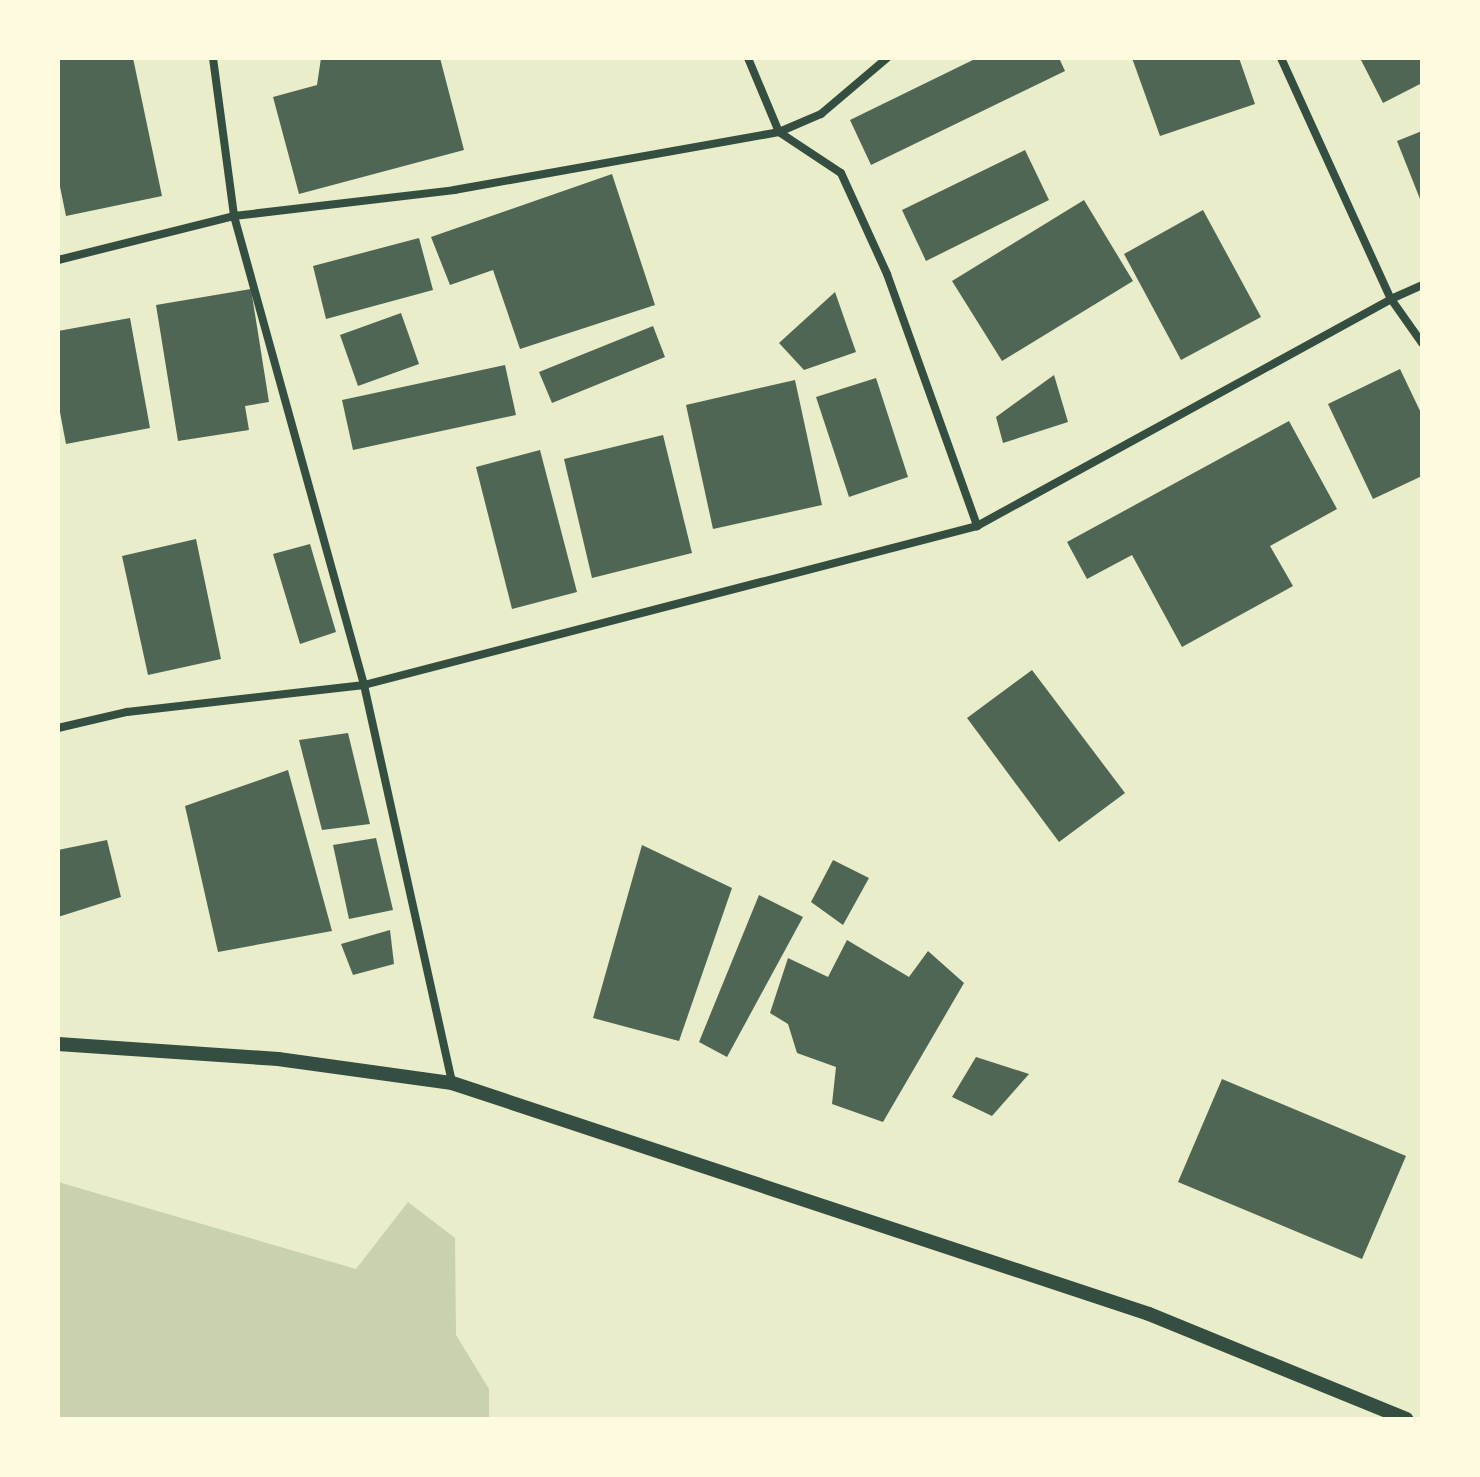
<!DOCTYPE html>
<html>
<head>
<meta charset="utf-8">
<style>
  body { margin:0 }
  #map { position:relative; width:1480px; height:1477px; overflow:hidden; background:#e9edc9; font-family:Mulish,sans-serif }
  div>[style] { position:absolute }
  .green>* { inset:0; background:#cad2ad }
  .building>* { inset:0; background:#4f6655 }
  .minor>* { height:8px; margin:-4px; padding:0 4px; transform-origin:4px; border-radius:4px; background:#344e41 }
  .tertiary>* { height:14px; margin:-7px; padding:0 7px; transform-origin:7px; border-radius:7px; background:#344e41 }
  span { translate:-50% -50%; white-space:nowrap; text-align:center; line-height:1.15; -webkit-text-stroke:8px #fefae0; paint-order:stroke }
  .frame { position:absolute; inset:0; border:60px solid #fefae0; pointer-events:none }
</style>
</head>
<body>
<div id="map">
  <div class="green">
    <div style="clip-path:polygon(58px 1182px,356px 1269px,408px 1202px,455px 1238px,456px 1335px,489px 1389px,489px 1419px,58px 1419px)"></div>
  </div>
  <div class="building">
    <div style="clip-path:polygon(58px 58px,133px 58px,162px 196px,66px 216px,58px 177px)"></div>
    <div style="clip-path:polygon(321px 58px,440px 58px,464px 150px,299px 194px,273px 97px,317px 85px)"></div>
    <div style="clip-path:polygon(977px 58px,1059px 58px,1065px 71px,871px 165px,850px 120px)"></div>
    <div style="clip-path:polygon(1132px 58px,1239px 58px,1255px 104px,1160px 136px)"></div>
    <div style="clip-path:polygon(1360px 58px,1422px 58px,1422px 83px,1383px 103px)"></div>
    <div style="clip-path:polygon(1422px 131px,1422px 204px,1397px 141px)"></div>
    <div style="clip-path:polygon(1025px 150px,1049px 200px,926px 261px,902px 210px)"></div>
    <div style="clip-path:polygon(612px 174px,655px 305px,520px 349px,493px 270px,450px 285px,431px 237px)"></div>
    <div style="clip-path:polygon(1084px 200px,1133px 281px,1002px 361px,952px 281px)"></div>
    <div style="clip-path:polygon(1203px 210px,1261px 317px,1181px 360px,1124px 254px)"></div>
    <div style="clip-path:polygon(419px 238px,433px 290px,326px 319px,313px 266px)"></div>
    <div style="clip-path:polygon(251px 289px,269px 402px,245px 406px,249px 430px,178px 441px,156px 305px)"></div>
    <div style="clip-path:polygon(835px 292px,856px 352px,804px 370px,779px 343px)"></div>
    <div style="clip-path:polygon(401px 313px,419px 364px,358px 386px,340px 335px)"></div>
    <div style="clip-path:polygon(130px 318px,150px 428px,66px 444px,58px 402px,58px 331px)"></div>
    <div style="clip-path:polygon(653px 326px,665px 357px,552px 403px,539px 372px)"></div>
    <div style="clip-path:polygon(505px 365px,516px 415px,353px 450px,342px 400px)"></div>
    <div style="clip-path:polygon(1400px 369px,1422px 415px,1422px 476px,1373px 499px,1328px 404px)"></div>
    <div style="clip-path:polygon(1054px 375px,1068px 422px,1003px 443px,996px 417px)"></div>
    <div style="clip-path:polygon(876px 378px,908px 477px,849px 497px,816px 397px)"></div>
    <div style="clip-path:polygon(795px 380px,822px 505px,713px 529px,686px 405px)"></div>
    <div style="clip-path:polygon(1289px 421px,1337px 509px,1270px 546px,1293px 586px,1182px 647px,1132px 555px,1087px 579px,1067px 542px)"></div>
    <div style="clip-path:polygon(663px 435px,692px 553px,592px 578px,564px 459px)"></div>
    <div style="clip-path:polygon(540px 450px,577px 592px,512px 609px,476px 467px)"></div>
    <div style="clip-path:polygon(196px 539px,221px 659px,148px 675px,122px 556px)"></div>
    <div style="clip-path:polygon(310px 544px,336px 632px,300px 644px,273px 554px)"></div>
    <div style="clip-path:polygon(1032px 670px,1125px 793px,1059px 842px,967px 718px)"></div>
    <div style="clip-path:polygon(348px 733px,370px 824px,322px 830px,299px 740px)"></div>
    <div style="clip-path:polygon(288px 770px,332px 931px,218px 952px,185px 806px)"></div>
    <div style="clip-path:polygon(376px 838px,393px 910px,349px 919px,333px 845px)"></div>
    <div style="clip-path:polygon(107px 840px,121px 897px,58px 917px,58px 850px)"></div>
    <div style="clip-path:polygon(642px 845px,732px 888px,679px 1041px,593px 1018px)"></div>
    <div style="clip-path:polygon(833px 860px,869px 878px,843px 925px,811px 902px)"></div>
    <div style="clip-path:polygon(759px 895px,803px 917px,727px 1057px,699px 1042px)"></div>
    <div style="clip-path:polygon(390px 930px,394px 964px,353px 975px,341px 944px)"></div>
    <div style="clip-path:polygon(847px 940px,909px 977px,928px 951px,964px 983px,883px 1122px,832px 1104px,836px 1067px,797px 1053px,788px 1024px,770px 1013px,788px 958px,828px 977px)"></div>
    <div style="clip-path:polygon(976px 1057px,1029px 1074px,992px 1116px,952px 1097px)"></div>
    <div style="clip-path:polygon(1222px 1079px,1406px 1156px,1362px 1259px,1178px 1182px)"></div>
  </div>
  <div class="minor">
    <div style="left:213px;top:58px;width:159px;rotate:82.4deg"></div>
    <div style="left:234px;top:216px;width:487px;rotate:74.5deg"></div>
    <div style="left:364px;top:685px;width:408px;rotate:77.5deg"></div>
    <div style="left:748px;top:58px;width:80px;rotate:67.3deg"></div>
    <div style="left:779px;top:132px;width:74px;rotate:33.5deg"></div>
    <div style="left:841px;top:173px;width:111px;rotate:65.5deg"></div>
    <div style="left:887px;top:274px;width:268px;rotate:70.3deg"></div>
    <div style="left:977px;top:526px;width:472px;rotate:-28.7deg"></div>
    <div style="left:1391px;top:299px;width:54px;rotate:54.8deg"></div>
    <div style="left:1281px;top:58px;width:265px;rotate:65.5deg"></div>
    <div style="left:1391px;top:299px;width:34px;rotate:-24deg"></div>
    <div style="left:58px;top:260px;width:181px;rotate:-14deg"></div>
    <div style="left:234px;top:216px;width:222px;rotate:-6.7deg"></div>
    <div style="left:454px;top:190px;width:330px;rotate:-10.1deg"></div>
    <div style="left:779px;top:132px;width:46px;rotate:-23.2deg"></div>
    <div style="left:821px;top:114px;width:87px;rotate:-40.3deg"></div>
    <div style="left:58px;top:728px;width:71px;rotate:-13.1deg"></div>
    <div style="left:127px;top:712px;width:239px;rotate:-6.5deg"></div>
    <div style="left:364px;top:685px;width:633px;rotate:-14.54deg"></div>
  </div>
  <div class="tertiary">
    <div style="left:58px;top:1044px;width:221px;rotate:3.9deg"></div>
    <div style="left:278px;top:1059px;width:176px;rotate:7.9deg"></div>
    <div style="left:452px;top:1083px;width:734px;rotate:18.34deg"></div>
    <div style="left:1149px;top:1314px;width:278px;rotate:22.2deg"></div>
  </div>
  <div class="frame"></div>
</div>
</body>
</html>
